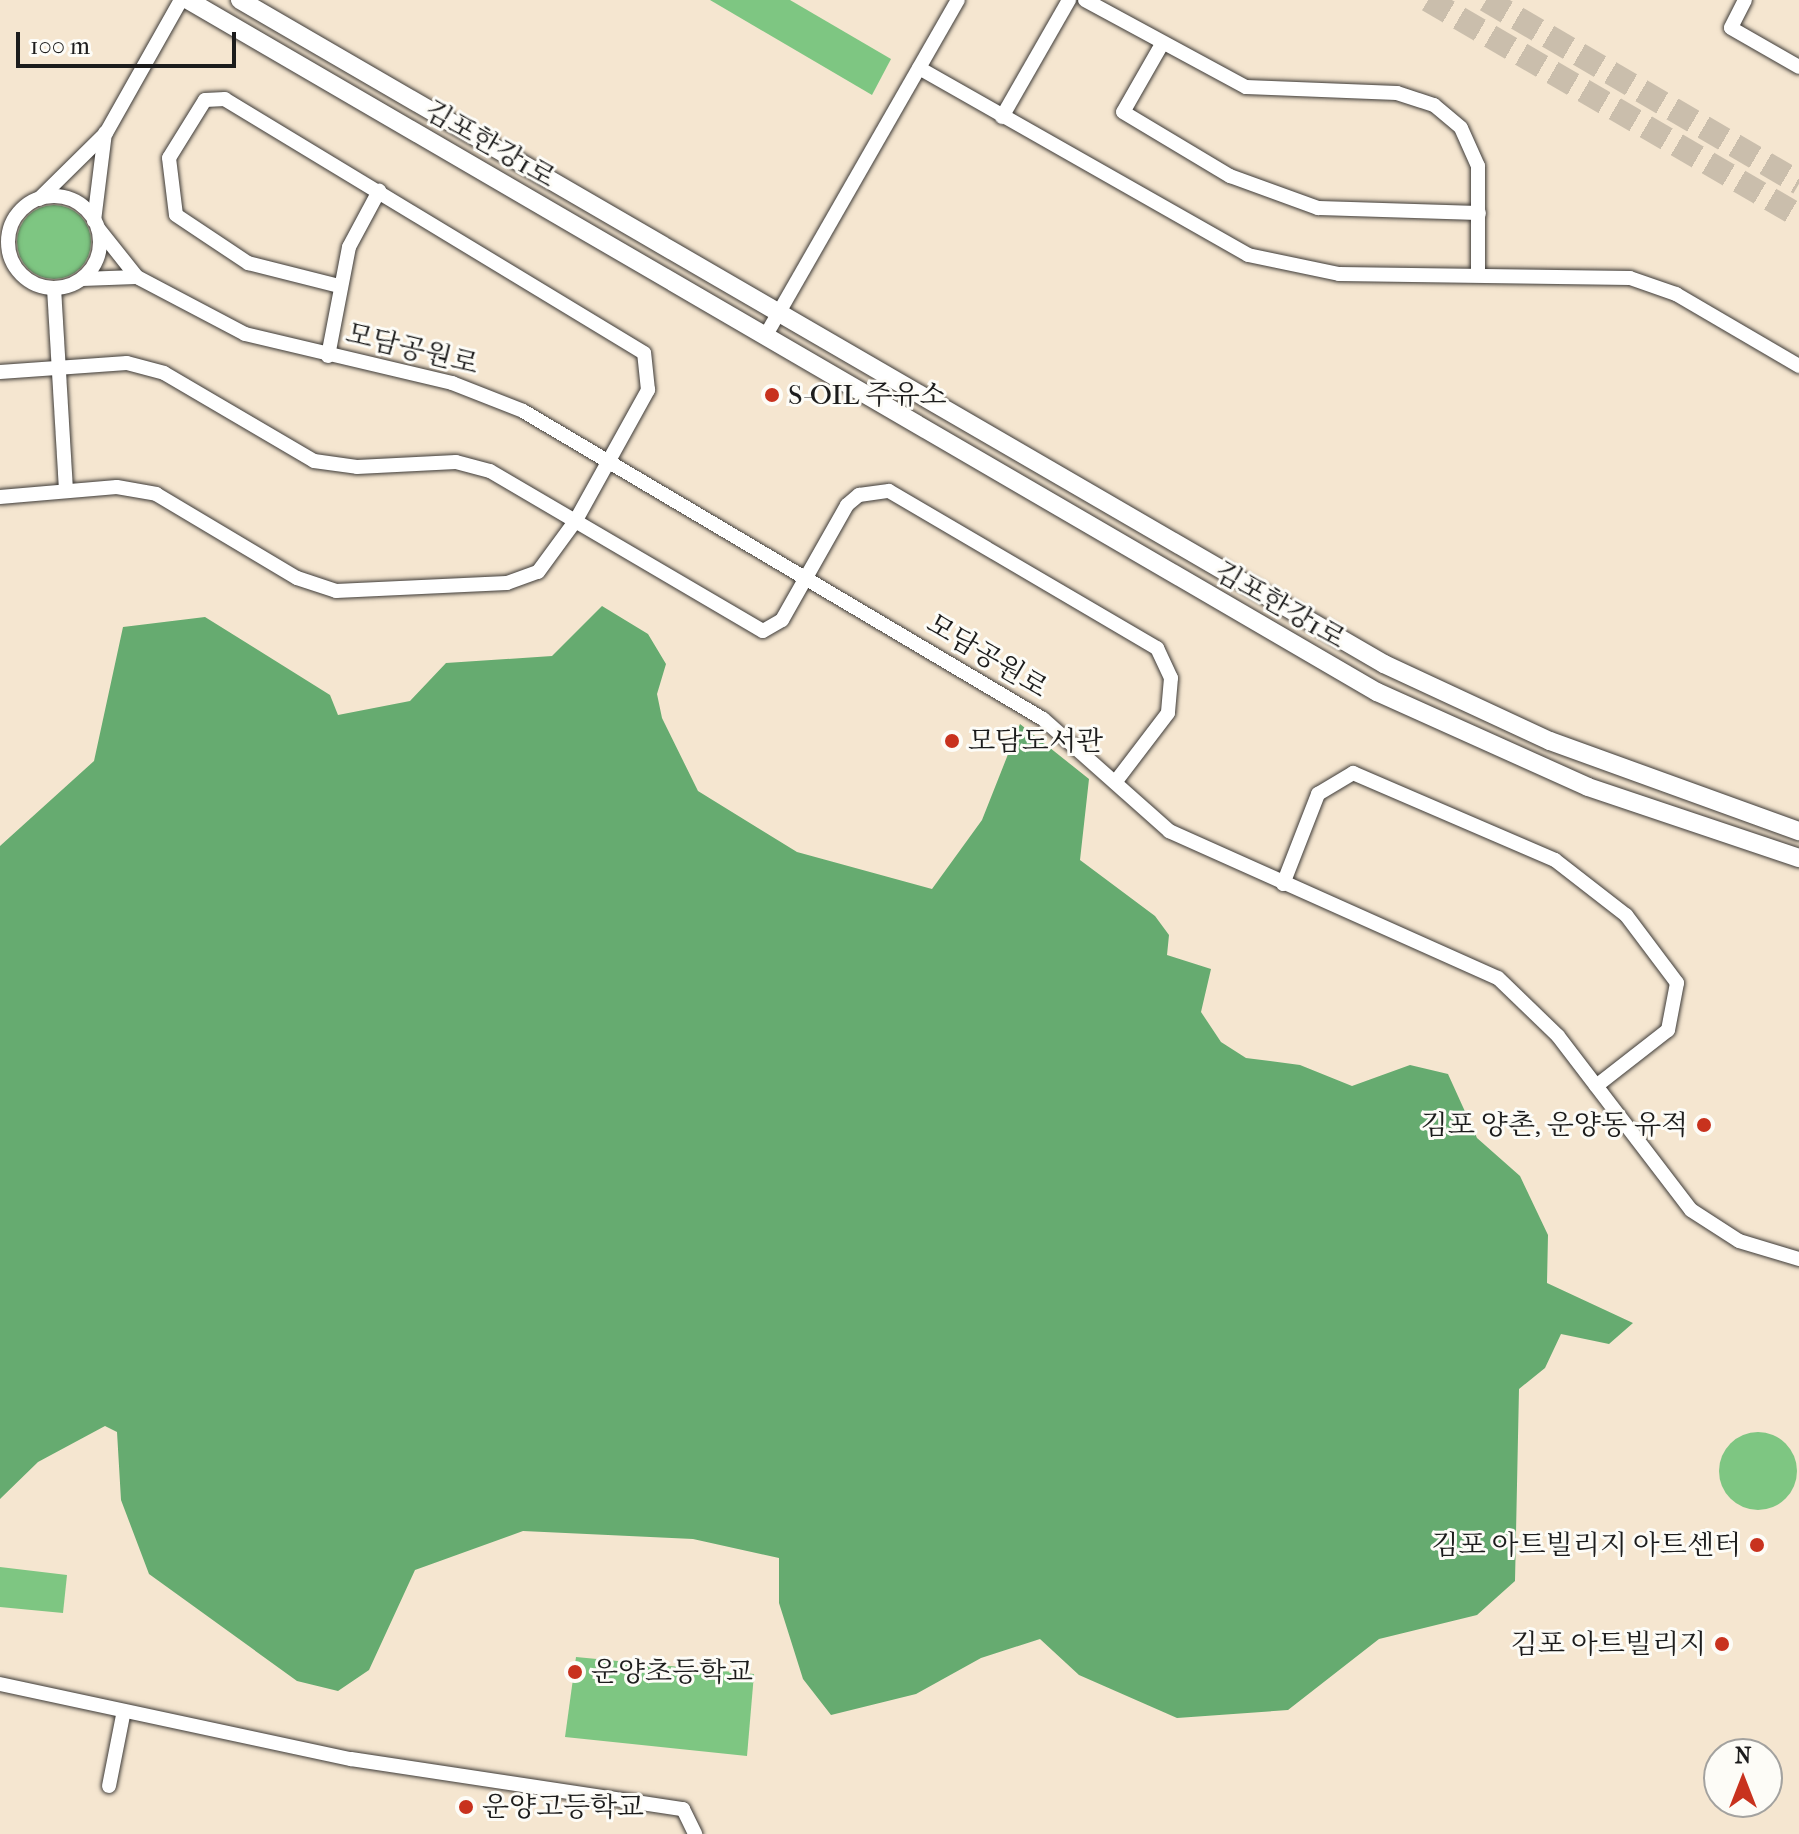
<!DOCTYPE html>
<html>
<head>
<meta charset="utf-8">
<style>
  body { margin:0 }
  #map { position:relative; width:1799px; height:1834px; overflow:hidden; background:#f5e6d0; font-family:"IM FELL French Canon","Noto Serif KR",serif }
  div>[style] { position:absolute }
  .green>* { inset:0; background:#7ec682 }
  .round { border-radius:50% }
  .forest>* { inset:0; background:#66ab70 }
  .trunk-tunnel>* { height:24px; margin-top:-12px; transform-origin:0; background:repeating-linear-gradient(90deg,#cabeac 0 24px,transparent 0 36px) }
  .roads { filter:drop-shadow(0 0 2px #3d3a37) drop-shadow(0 0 2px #3d3a37) }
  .minor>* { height:14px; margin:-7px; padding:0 7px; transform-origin:7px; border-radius:7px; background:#fff }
  .minor>.ring { margin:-7px; padding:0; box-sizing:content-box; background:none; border:14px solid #fff; border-radius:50% }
  .tertiary>* { height:18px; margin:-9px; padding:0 9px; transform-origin:9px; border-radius:9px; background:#fff }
  .dots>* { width:22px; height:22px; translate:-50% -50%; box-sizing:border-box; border:4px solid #fdfcf7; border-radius:50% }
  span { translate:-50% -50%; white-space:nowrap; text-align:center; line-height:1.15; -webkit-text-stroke:6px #fdfcf7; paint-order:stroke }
  .street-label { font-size:28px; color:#1c1c1c }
  .poi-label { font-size:28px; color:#1c1c1c }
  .left { translate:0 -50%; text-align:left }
  .right { translate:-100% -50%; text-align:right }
  .north { position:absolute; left:1703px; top:1738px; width:80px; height:80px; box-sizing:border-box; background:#fdfcf7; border:2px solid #a3a29f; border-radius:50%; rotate:0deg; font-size:22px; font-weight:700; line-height:32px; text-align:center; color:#1c1c1c }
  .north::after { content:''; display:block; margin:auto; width:28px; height:36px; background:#c8321e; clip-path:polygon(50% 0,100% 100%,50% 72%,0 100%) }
  .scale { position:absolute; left:16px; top:32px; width:220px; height:36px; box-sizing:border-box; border:4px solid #1c1c1c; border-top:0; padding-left:10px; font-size:24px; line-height:28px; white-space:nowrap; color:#1c1c1c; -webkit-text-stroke:6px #fdfcf7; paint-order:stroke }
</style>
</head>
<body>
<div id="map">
  <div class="green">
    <div style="clip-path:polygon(710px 0,790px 0,891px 59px,872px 95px)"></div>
    <div class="round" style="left:17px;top:205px;width:74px;height:74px"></div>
    <div class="round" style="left:1719px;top:1432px;width:78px;height:78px"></div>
    <div style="clip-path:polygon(0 1567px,67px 1575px,63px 1613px,0 1607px)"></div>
    <div style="clip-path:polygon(576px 1657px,754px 1674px,747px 1756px,565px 1737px)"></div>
  </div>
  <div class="forest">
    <div style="clip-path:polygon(602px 606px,648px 634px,666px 664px,657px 694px,662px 718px,698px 791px,797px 852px,932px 889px,982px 820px,1020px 724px,1089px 779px,1080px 860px,1155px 916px,1169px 935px,1167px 955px,1211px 969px,1201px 1012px,1221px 1042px,1246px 1058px,1300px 1065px,1352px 1086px,1410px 1065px,1448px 1074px,1477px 1138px,1520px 1176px,1548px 1235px,1547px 1283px,1633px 1323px,1609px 1344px,1561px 1334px,1545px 1368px,1519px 1389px,1515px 1581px,1477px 1615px,1379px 1639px,1288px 1710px,1177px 1718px,1079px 1675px,1040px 1639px,981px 1658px,916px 1694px,831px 1715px,803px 1679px,779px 1603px,779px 1558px,693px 1539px,523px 1531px,415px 1570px,369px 1670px,338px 1691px,297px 1681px,149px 1574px,121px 1500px,117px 1432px,105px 1426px,38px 1462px,0 1499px,0 846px,94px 761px,123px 627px,205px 617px,330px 695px,338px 715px,410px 701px,446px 663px,552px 656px)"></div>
  </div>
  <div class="trunk-tunnel">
    <div style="left:1428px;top:0;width:429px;rotate:30.2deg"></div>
    <div style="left:1486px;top:0;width:363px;rotate:30.3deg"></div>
  </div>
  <div class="roads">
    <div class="minor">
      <div style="left:1085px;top:0;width:183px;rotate:28.4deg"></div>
      <div style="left:1246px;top:87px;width:151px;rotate:2.3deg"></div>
      <div style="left:1397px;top:93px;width:39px;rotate:18deg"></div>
      <div style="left:1434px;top:105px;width:35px;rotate:40deg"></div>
      <div style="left:1461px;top:128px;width:42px;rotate:65.9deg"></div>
      <div style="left:1478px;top:166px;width:109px;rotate:90deg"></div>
      <div style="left:1745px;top:0;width:31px;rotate:117deg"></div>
      <div style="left:1731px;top:28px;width:78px;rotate:29.8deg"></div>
      <div style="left:1162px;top:44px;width:78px;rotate:119.8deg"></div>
      <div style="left:1123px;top:112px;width:125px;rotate:30.9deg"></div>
      <div style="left:1230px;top:176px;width:94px;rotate:20deg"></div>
      <div style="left:1318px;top:208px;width:161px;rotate:1.8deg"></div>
      <div style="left:919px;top:68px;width:378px;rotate:29.6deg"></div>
      <div style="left:1248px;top:255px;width:93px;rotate:11.8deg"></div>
      <div style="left:1339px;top:274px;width:291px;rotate:0.8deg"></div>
      <div style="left:1630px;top:278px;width:49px;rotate:19.2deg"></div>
      <div style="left:1676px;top:294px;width:143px;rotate:30.3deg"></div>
      <div style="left:1002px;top:117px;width:135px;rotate:-60.2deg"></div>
      <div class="ring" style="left:8px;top:196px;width:78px;height:78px"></div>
      <div style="left:39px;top:199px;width:94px;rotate:-44.6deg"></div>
      <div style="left:106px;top:133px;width:153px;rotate:-60.6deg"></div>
      <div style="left:94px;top:221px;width:89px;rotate:-82.9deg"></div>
      <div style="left:98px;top:228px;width:63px;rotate:51.5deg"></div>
      <div style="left:137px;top:277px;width:122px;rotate:27.8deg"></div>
      <div style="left:245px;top:334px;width:213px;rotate:13.3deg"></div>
      <div style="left:452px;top:383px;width:76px;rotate:21.5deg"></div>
      <div style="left:523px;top:411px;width:604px;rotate:30.64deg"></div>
      <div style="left:1043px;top:719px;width:169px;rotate:41.6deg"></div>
      <div style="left:1169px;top:831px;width:360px;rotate:24.1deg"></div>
      <div style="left:1498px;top:978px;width:83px;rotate:44deg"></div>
      <div style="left:1558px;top:1036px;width:219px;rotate:52.6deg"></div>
      <div style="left:1691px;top:1210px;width:57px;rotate:32.9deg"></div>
      <div style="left:1739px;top:1241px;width:63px;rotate:16.7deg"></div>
      <div style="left:82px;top:279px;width:54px;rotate:-2.1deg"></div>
      <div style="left:54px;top:288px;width:203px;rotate:86.6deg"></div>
      <div style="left:766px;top:335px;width:386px;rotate:-60.2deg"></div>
      <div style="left:328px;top:356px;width:111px;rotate:-79.1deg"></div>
      <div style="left:349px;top:247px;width:64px;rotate:-61.8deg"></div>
      <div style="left:0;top:372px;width:127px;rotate:-4.1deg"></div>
      <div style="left:127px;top:363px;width:38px;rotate:15deg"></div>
      <div style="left:164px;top:373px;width:174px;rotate:30.4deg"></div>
      <div style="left:314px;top:461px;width:43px;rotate:7.9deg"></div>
      <div style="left:357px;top:467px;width:99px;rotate:-2.9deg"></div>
      <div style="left:456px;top:462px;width:35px;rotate:15deg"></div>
      <div style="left:490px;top:471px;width:316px;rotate:30.4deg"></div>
      <div style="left:763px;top:631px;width:22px;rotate:-30deg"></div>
      <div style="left:782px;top:620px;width:132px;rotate:-60.5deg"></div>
      <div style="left:847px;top:505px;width:16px;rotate:-40deg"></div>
      <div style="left:859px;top:495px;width:30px;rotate:-8deg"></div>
      <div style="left:889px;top:491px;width:311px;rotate:30.4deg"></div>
      <div style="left:1157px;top:648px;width:33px;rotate:65deg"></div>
      <div style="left:1171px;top:678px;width:35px;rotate:95deg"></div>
      <div style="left:1168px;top:713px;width:84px;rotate:127.3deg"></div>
      <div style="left:0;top:497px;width:117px;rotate:-4.9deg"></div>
      <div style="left:117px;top:487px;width:40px;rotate:10deg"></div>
      <div style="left:156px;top:494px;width:164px;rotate:30.8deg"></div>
      <div style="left:297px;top:578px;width:41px;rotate:18.4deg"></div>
      <div style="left:336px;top:591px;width:171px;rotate:-2.7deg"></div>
      <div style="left:507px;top:583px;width:33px;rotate:-20deg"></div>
      <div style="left:538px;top:572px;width:64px;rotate:-53.8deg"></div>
      <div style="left:576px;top:520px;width:149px;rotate:-61deg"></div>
      <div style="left:648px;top:390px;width:37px;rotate:-96deg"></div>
      <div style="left:644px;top:353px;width:490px;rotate:-148.8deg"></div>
      <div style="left:225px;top:99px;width:20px;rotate:177deg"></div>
      <div style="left:205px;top:100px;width:68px;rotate:121.8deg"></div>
      <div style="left:169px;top:158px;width:57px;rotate:83deg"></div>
      <div style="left:176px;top:215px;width:87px;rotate:33.7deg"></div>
      <div style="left:248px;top:263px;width:94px;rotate:14.2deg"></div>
      <div style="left:1283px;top:884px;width:97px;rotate:-68.7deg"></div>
      <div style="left:1318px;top:794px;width:41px;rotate:-31deg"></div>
      <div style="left:1353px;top:773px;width:220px;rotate:23.3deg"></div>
      <div style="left:1555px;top:860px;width:90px;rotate:37.8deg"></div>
      <div style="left:1626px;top:915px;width:85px;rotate:53.1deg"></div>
      <div style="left:1677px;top:983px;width:48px;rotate:100.8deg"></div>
      <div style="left:1668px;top:1030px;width:91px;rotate:142.1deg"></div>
      <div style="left:0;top:1684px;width:359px;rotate:12.1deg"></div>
      <div style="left:351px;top:1759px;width:336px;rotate:8.6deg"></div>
      <div style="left:683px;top:1809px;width:28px;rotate:64deg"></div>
      <div style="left:109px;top:1786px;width:72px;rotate:-78.8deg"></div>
    </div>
    <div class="tertiary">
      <div style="left:188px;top:0;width:1376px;rotate:30.2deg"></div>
      <div style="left:1377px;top:692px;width:231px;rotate:24.2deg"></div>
      <div style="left:1588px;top:787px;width:223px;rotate:18.6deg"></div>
      <div style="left:240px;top:0;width:1323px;rotate:30.13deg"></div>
      <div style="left:1384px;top:664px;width:183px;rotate:24.9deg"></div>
      <div style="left:1550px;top:741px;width:265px;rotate:19.9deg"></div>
    </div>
  </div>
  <div class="dots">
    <div style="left:772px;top:395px;background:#c8321e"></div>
    <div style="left:952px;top:741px;background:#c8321e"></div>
    <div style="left:1704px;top:1125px;background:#c8321e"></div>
    <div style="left:1757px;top:1545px;background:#c8321e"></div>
    <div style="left:1722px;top:1644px;background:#c8321e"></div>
    <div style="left:575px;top:1672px;background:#c8321e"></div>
    <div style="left:466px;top:1807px;background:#c8321e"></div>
  </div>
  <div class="street-label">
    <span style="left:490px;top:144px;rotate:30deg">김포한강1로</span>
    <span style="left:412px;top:349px;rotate:14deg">모담공원로</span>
    <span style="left:1280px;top:605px;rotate:30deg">김포한강1로</span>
    <span style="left:987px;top:656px;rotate:31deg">모담공원로</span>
  </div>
  <div class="poi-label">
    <span class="left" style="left:788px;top:395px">S-OIL 주유소</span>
    <span class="left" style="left:968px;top:741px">모담도서관</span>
    <span class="right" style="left:1688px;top:1125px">김포 양촌, 운양동 유적</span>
    <span class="right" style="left:1741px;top:1545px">김포 아트빌리지 아트센터</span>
    <span class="right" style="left:1706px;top:1644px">김포 아트빌리지</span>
    <span class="left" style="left:591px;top:1672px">운양초등학교</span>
    <span class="left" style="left:482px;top:1807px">운양고등학교</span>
  </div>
  <div class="north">N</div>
  <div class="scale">100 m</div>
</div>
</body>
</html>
